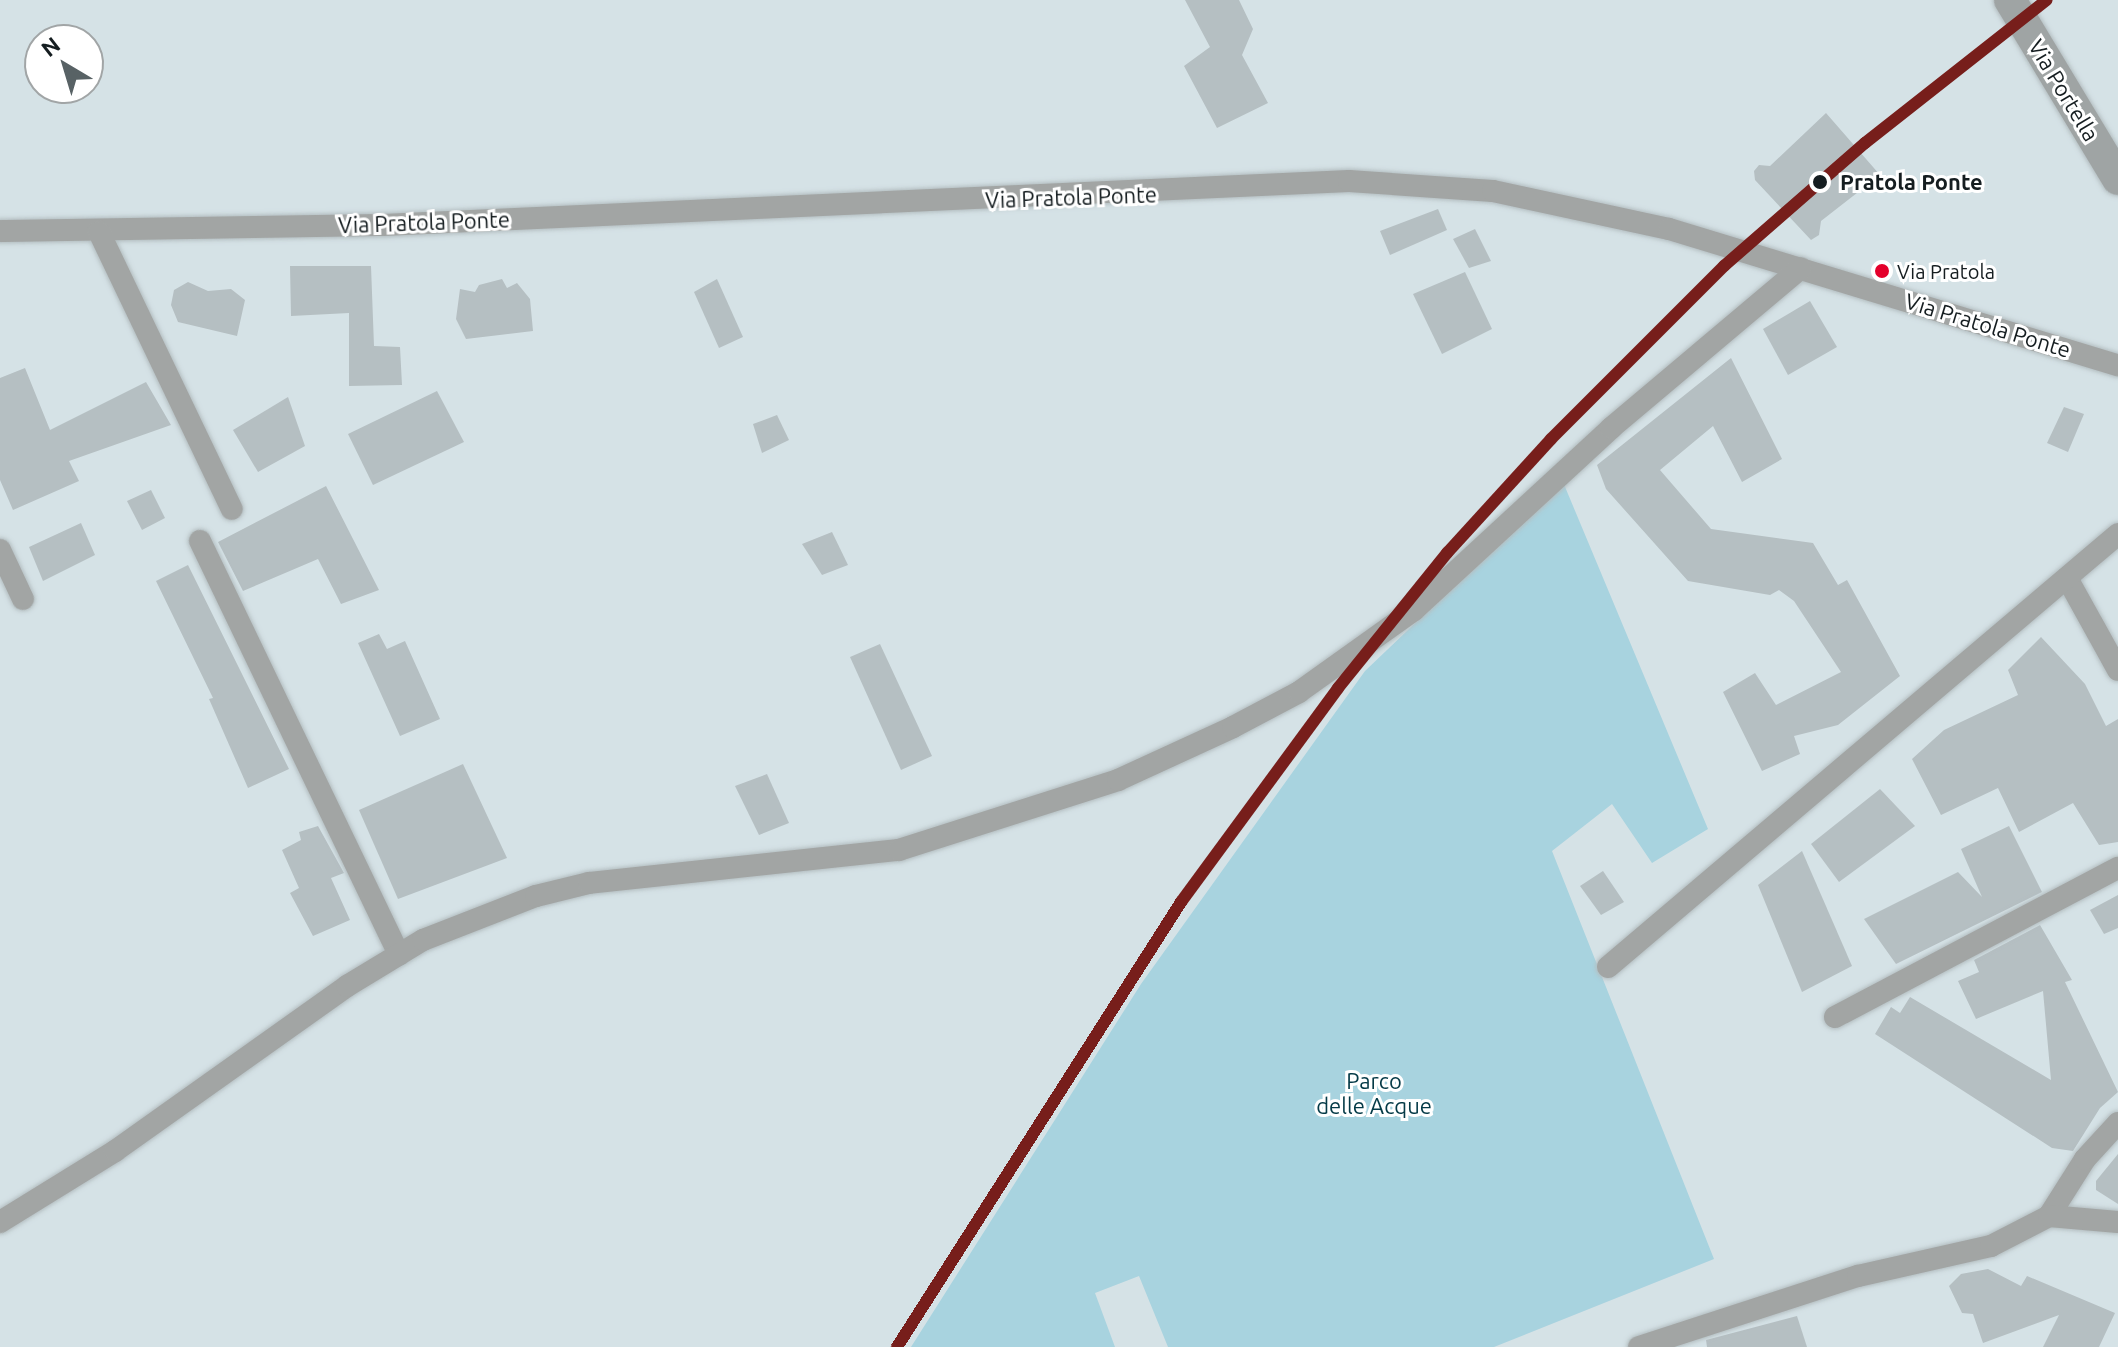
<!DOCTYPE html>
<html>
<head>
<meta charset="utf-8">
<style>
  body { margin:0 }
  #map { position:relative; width:2118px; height:1347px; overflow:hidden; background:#d5e2e6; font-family:Ubuntu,sans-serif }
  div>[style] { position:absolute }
  .green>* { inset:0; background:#a8d3df }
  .building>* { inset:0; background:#b5bfc2 }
  .roads { filter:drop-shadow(0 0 2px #b4bec1) drop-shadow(0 0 2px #b4bec1) }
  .minor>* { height:22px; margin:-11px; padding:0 11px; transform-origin:11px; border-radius:11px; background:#a2a5a4 }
  .secondary>* { height:32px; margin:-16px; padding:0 16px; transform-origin:16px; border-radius:16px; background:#9fa4a4 }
  .rail-1>* { height:12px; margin:-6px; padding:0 6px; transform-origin:6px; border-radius:6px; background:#771e1b }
  .dots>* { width:22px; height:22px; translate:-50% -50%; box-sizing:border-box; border:4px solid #fff; border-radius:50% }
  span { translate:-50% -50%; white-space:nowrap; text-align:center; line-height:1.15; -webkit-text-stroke:6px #fff; paint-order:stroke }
  .bus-label { font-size:20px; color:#151d20 }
  .left { translate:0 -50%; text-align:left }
  .street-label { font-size:22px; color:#151d20 }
  .stop-label { font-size:22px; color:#151d20; font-weight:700 }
  .park-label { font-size:22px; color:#043a47 }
  .north { position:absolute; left:24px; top:24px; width:80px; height:80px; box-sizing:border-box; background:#fff; border:2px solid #a1a5a6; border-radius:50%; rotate:322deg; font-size:22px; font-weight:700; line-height:32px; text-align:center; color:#151d20 }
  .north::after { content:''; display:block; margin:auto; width:28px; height:36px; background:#586265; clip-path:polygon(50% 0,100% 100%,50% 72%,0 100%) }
</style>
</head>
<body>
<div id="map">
  <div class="green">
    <div style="clip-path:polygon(1563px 482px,1708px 829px,1652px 863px,1612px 804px,1552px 851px,1714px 1259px,1494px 1347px,1168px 1347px,1139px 1276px,1095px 1293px,1115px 1347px,911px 1347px,1141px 984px,1365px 671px)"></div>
  </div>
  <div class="building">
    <div style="clip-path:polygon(1185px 0,1239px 0,1253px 29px,1242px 55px,1268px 103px,1217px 128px,1184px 66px,1210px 47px)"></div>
    <div style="clip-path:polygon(1826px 113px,1880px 175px,1821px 221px,1819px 235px,1811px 240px,1755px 180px,1754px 171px,1759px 165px,1770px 166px)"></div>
    <div style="clip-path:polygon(1438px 209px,1447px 230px,1390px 255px,1380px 231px)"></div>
    <div style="clip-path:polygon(1475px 229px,1491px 261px,1469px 268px,1453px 239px)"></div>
    <div style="clip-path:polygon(290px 266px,371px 266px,374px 346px,400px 347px,402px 385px,349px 386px,349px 313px,291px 316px)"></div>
    <div style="clip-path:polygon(1465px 272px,1492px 329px,1442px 354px,1413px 294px)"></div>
    <div style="clip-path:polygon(502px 279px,507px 288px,517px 283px,530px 299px,533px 331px,466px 339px,456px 319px,460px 289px,475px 292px,479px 285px)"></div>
    <div style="clip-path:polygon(717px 279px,743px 337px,719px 348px,694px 292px)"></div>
    <div style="clip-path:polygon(188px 282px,208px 291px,231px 289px,245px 300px,237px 336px,178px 322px,171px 305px,174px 290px)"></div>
    <div style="clip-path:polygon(1810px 301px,1837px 347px,1788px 375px,1763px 329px)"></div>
    <div style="clip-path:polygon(1731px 358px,1782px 459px,1742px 482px,1713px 426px,1660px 470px,1711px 529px,1813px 543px,1838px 585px,1847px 580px,1900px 676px,1838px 725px,1794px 736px,1800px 754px,1762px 771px,1723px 692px,1755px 673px,1776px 705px,1841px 672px,1794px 601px,1779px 590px,1770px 595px,1688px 581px,1606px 489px,1597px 465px)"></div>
    <div style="clip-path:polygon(25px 368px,50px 430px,146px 382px,171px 425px,69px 461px,79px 481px,13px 510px,0 480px,0 378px)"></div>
    <div style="clip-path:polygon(437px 391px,464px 442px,373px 485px,348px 434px)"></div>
    <div style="clip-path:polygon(288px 397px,305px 446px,258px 472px,233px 430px)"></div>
    <div style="clip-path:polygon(2064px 407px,2084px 414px,2068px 452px,2047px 443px)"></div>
    <div style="clip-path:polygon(777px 415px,789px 440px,762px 453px,753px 424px)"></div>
    <div style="clip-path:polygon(326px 486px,379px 590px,341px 604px,318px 559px,243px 591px,218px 542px)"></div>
    <div style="clip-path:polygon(151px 490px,165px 518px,142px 530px,127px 501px)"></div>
    <div style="clip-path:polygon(81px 523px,95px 555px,43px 581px,29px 547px)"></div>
    <div style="clip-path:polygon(832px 532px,848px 565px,822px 575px,802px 544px)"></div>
    <div style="clip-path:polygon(188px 565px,289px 769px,248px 788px,209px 699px,213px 698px,156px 581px)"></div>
    <div style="clip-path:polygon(379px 634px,387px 649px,405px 641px,440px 719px,400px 736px,358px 643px)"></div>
    <div style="clip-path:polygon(2041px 637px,2085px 684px,2106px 726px,2118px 719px,2118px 842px,2099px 845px,2073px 803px,2019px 832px,1998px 788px,1941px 815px,1912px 759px,1944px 730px,2018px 695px,2008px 670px)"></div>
    <div style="clip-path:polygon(880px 644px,932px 756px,901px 770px,850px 657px)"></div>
    <div style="clip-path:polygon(463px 764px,507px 858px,398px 899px,359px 810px)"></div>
    <div style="clip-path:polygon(767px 774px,789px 823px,759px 835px,735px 786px)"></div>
    <div style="clip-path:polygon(1880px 789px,1915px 826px,1839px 882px,1811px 844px)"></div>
    <div style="clip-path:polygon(318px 826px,344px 873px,331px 878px,350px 920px,313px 936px,290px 893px,299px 888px,282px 850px,301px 840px,299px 832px)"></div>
    <div style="clip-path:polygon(2009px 826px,2042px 892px,1896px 964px,1864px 919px,1958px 872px,1982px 897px,1961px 849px)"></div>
    <div style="clip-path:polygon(1802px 851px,1852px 966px,1802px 992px,1758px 885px)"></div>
    <div style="clip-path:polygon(1603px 871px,1624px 902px,1601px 915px,1580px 886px)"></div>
    <div style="clip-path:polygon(2118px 895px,2118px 928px,2104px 934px,2090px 910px)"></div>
    <div style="clip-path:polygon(2040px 925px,2072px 980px,2065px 982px,2118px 1092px,2100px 1108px,2073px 1151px,2052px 1148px,1875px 1034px,1891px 1007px,1900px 1013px,1910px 997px,2051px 1080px,2043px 991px,1976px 1019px,1958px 981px,1979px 972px,1974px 960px)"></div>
    <div style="clip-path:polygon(2118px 1154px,2118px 1204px,2096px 1190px,2096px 1181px)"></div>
    <div style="clip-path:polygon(1988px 1269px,2021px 1286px,2027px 1276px,2115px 1313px,2099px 1347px,2043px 1347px,2059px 1315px,1983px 1343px,1973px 1314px,1962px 1313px,1949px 1286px,1961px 1274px)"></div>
    <div style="clip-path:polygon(1797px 1316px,1807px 1347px,1707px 1347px,1706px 1340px)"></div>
  </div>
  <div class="roads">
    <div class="minor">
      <div style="left:0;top:231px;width:383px;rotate:-0.9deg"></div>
      <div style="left:383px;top:225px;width:967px;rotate:-2.61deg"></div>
      <div style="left:1349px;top:181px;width:144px;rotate:4deg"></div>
      <div style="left:1493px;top:191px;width:180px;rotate:12.2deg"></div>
      <div style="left:1669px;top:229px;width:469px;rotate:16.9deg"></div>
      <div style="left:99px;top:232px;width:307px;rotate:64.4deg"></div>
      <div style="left:200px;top:541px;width:459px;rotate:64.3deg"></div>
      <div style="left:0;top:550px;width:54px;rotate:64.9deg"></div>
      <div style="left:2067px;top:578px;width:105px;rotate:61deg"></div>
      <div style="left:1608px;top:967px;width:669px;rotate:-40.33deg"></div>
      <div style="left:1835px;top:1017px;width:320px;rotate:-27.8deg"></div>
      <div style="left:2049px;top:1216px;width:67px;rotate:-57.7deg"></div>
      <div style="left:2085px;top:1159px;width:49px;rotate:-47.5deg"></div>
      <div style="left:0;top:1222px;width:135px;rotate:-31.7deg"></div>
      <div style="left:115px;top:1151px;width:285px;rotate:-35.4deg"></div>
      <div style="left:347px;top:986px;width:89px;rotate:-31.2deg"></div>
      <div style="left:423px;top:940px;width:121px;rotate:-21.3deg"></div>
      <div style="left:536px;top:896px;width:55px;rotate:-13.8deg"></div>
      <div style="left:589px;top:883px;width:312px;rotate:-6.1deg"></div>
      <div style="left:899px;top:850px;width:230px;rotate:-17.7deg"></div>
      <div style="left:1118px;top:780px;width:127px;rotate:-24.7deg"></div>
      <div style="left:1233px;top:727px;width:75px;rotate:-27.9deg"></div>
      <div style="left:1299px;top:692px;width:141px;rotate:-35.5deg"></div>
      <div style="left:1414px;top:610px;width:268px;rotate:-42.7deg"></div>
      <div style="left:1611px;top:428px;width:248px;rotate:-40.1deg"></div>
      <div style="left:1639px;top:1347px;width:230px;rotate:-18deg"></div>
      <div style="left:1858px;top:1276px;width:136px;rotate:-12.7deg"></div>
      <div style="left:1991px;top:1246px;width:65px;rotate:-27.3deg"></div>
      <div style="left:2049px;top:1216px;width:69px;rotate:5deg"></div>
    </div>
    <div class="secondary">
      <div style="left:2010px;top:0;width:209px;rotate:58.9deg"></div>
    </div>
  </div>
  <div class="rail-1">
    <div style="left:897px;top:1347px;width:528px;rotate:-57.45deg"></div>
    <div style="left:1181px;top:902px;width:265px;rotate:-53.7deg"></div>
    <div style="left:1338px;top:688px;width:174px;rotate:-51.1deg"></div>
    <div style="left:1447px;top:553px;width:154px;rotate:-47.6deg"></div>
    <div style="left:1551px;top:439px;width:245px;rotate:-45deg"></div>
    <div style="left:1724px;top:266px;width:187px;rotate:-41.1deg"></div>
    <div style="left:1865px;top:143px;width:231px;rotate:-38.2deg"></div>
  </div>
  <div class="dots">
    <div style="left:1820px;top:182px;background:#151d20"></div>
    <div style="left:1882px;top:271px;background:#e4002b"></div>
  </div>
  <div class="bus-label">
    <span class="left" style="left:1897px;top:271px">Via Pratola</span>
  </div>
  <div class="street-label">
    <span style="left:2064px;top:90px;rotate:59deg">Via Portella</span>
    <span style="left:1071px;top:197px;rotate:-2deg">Via Pratola Ponte</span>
    <span style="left:424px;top:222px;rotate:-2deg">Via Pratola Ponte</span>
    <span style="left:1988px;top:325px;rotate:17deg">Via Pratola Ponte</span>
  </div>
  <div class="stop-label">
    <span class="left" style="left:1840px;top:182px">Pratola Ponte</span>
  </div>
  <div class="park-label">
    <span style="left:1374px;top:1093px">Parco<br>delle Acque</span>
  </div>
  <div class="north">N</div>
</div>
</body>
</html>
